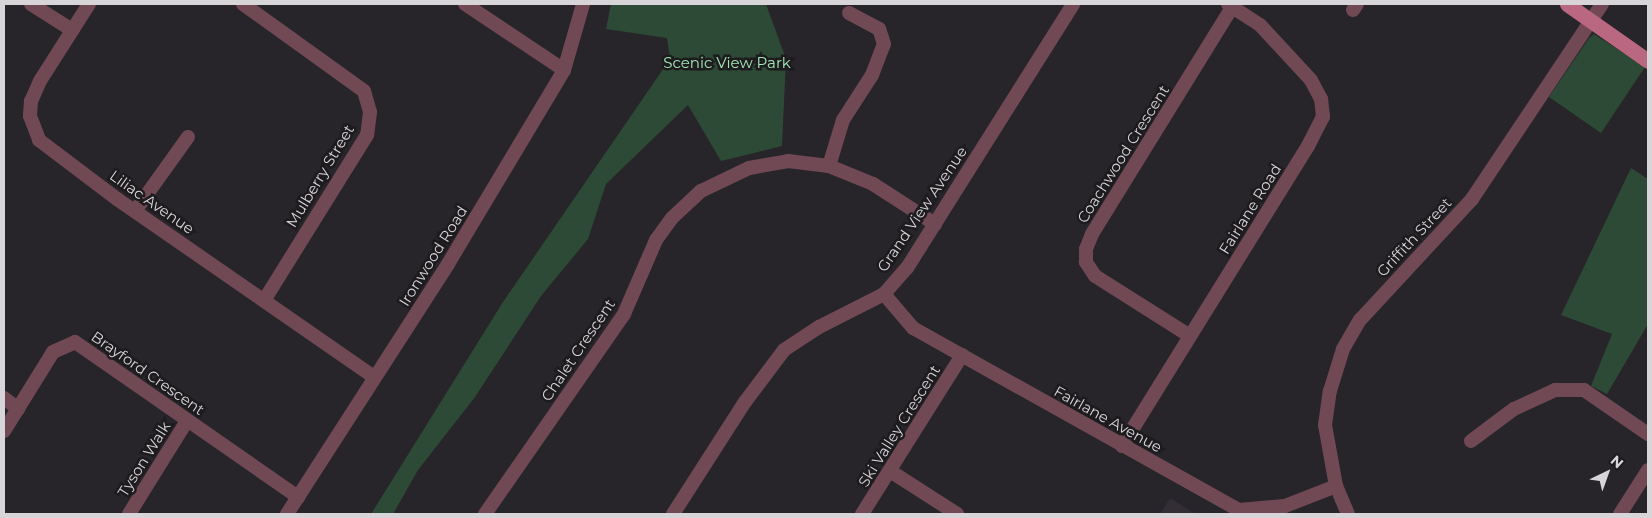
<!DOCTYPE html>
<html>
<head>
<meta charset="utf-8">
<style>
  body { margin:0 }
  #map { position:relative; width:1652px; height:518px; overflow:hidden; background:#272529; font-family:Montserrat,sans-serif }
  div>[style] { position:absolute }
  .built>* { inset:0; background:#332d36 }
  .green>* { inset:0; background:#2d4a36 }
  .minor>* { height:14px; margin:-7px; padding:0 7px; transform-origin:7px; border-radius:7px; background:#714954 }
  .major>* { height:15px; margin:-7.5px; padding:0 7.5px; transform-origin:7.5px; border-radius:7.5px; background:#ba6882 }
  span { translate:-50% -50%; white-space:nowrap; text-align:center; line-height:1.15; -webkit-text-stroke:5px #1e1b1f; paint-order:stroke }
  .park-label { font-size:15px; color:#a2e8b7 }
  .street-label { font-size:15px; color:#d7d5d8 }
  .frame { position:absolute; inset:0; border:5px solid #d7d5d8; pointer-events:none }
  .north { position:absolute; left:1582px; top:448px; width:50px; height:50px; -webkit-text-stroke:4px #1e1b1f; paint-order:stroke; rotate:42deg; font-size:14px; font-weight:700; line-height:20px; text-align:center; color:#d7d5d8 }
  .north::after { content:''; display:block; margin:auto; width:18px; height:22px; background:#d7d5d8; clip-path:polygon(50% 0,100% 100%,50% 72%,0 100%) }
</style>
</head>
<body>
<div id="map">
  <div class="built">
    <div style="clip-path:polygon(1170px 498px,1196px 514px,1160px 514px)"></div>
  </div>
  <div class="green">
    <div style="clip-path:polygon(611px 4px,766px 4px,786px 59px,782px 146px,721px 161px,688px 105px,606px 184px,588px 239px,541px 296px,475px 397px,418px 470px,393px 514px,371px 514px,503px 302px,670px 59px,667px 38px,606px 29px)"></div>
    <div style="clip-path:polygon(1594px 34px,1645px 67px,1601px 133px,1549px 97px,1589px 38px)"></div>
    <div style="clip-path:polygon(1631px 168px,1648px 179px,1648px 324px,1607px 394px,1591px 386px,1612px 334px,1561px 315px)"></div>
  </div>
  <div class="minor">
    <div style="left:31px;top:4px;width:49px;rotate:32.4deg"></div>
    <div style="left:89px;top:4px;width:91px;rotate:122.5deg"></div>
    <div style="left:40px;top:81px;width:22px;rotate:114deg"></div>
    <div style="left:31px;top:101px;width:15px;rotate:94deg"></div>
    <div style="left:30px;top:116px;width:26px;rotate:69deg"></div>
    <div style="left:39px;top:140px;width:98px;rotate:37.1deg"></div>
    <div style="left:117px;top:199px;width:313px;rotate:34.7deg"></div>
    <div style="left:243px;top:4px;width:149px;rotate:35.7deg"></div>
    <div style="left:364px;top:91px;width:22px;rotate:74deg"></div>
    <div style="left:370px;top:112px;width:23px;rotate:97deg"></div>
    <div style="left:367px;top:135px;width:193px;rotate:121.9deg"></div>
    <div style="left:465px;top:4px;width:119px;rotate:33.7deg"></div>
    <div style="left:1353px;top:10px;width:7px;rotate:-56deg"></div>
    <div style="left:829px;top:166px;width:48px;rotate:-73.1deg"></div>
    <div style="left:843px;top:120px;width:54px;rotate:-57.2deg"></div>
    <div style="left:872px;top:75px;width:33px;rotate:-69deg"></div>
    <div style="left:884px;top:44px;width:16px;rotate:-108deg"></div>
    <div style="left:879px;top:29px;width:34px;rotate:-152deg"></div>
    <div style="left:135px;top:211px;width:91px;rotate:-54.4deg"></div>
    <div style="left:884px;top:294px;width:45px;rotate:49.5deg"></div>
    <div style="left:913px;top:328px;width:373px;rotate:29.2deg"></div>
    <div style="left:1239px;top:510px;width:46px;rotate:-5deg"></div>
    <div style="left:1285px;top:506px;width:55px;rotate:-21.4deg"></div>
    <div style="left:1190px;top:336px;width:112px;rotate:-147.7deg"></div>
    <div style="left:1095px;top:276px;width:17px;rotate:-123deg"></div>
    <div style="left:1086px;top:262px;width:13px;rotate:-90deg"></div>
    <div style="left:1086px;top:249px;width:16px;rotate:-68deg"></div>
    <div style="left:1092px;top:234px;width:267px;rotate:-58.3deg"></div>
    <div style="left:4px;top:398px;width:18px;rotate:38deg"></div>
    <div style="left:4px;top:431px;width:93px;rotate:-58.2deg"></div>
    <div style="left:53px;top:352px;width:24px;rotate:-24deg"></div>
    <div style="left:75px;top:342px;width:272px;rotate:34.8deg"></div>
    <div style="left:1471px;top:441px;width:54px;rotate:-36.7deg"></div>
    <div style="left:1514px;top:409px;width:45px;rotate:-24.9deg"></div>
    <div style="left:1555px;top:390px;width:29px"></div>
    <div style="left:1584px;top:390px;width:78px;rotate:34.5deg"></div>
    <div style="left:1122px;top:446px;width:353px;rotate:-58.2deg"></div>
    <div style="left:1308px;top:146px;width:33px;rotate:-63deg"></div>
    <div style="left:1323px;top:117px;width:18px;rotate:-96deg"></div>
    <div style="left:1321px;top:99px;width:21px;rotate:-118deg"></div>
    <div style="left:1311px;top:80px;width:75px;rotate:-132.8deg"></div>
    <div style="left:1260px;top:25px;width:38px;rotate:-147deg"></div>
    <div style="left:890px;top:471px;width:80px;rotate:32.7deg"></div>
    <div style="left:129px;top:514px;width:110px;rotate:-58.1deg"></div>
    <div style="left:287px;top:514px;width:297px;rotate:-57.2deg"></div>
    <div style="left:448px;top:264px;width:226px;rotate:-59.1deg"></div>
    <div style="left:564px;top:70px;width:69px;rotate:-73.9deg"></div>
    <div style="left:485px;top:514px;width:244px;rotate:-55.2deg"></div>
    <div style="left:624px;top:314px;width:81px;rotate:-66.6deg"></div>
    <div style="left:656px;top:240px;width:27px;rotate:-54deg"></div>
    <div style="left:672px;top:218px;width:40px;rotate:-43deg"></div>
    <div style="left:701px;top:191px;width:53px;rotate:-25.6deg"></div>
    <div style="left:749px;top:168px;width:40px;rotate:-10deg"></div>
    <div style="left:788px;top:161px;width:41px;rotate:7deg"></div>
    <div style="left:829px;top:166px;width:48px;rotate:22.2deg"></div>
    <div style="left:873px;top:184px;width:74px;rotate:32.8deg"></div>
    <div style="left:673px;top:514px;width:133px;rotate:-57.3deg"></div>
    <div style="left:745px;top:402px;width:65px;rotate:-53.1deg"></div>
    <div style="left:784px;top:350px;width:42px;rotate:-33.3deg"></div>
    <div style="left:819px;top:327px;width:73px;rotate:-26.9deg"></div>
    <div style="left:884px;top:294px;width:35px;rotate:-49deg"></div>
    <div style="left:907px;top:268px;width:312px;rotate:-57.8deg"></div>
    <div style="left:862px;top:514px;width:188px;rotate:-57.8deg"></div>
    <div style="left:1348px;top:514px;width:30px;rotate:-113deg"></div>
    <div style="left:1336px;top:486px;width:62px;rotate:-100.2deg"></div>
    <div style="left:1325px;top:425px;width:34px;rotate:-82deg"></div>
    <div style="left:1330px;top:391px;width:44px;rotate:-72.8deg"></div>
    <div style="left:1343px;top:349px;width:34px;rotate:-60deg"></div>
    <div style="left:1360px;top:320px;width:165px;rotate:-47.2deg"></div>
    <div style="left:1472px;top:199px;width:234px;rotate:-56.3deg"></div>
    <div style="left:1620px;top:514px;width:52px;rotate:-57.5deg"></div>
  </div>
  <div class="major">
    <div style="left:1567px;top:4px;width:99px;rotate:35.1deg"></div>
  </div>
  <div class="park-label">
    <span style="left:727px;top:63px">Scenic View Park</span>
  </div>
  <div class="street-label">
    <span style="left:1123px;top:154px;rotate:-58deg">Coachwood Crescent</span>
    <span style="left:320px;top:176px;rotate:-59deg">Mulberry Street</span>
    <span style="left:152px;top:202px;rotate:35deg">Liliac Avenue</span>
    <span style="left:922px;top:209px;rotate:-56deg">Grand View Avenue</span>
    <span style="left:1250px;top:209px;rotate:-58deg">Fairlane Road</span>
    <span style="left:1414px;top:237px;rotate:-47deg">Griffith Street</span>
    <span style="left:433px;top:256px;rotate:-58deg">Ironwood Road</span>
    <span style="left:578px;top:350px;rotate:-56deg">Chalet Crescent</span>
    <span style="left:148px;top:373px;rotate:35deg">Brayford Crescent</span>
    <span style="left:1108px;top:419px;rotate:29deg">Fairlane Avenue</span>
    <span style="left:899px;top:426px;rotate:-58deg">Ski Valley Crescent</span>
    <span style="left:144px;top:459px;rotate:-58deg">Tyson Walk</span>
  </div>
  <div class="frame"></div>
  <div class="north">N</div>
</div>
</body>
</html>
